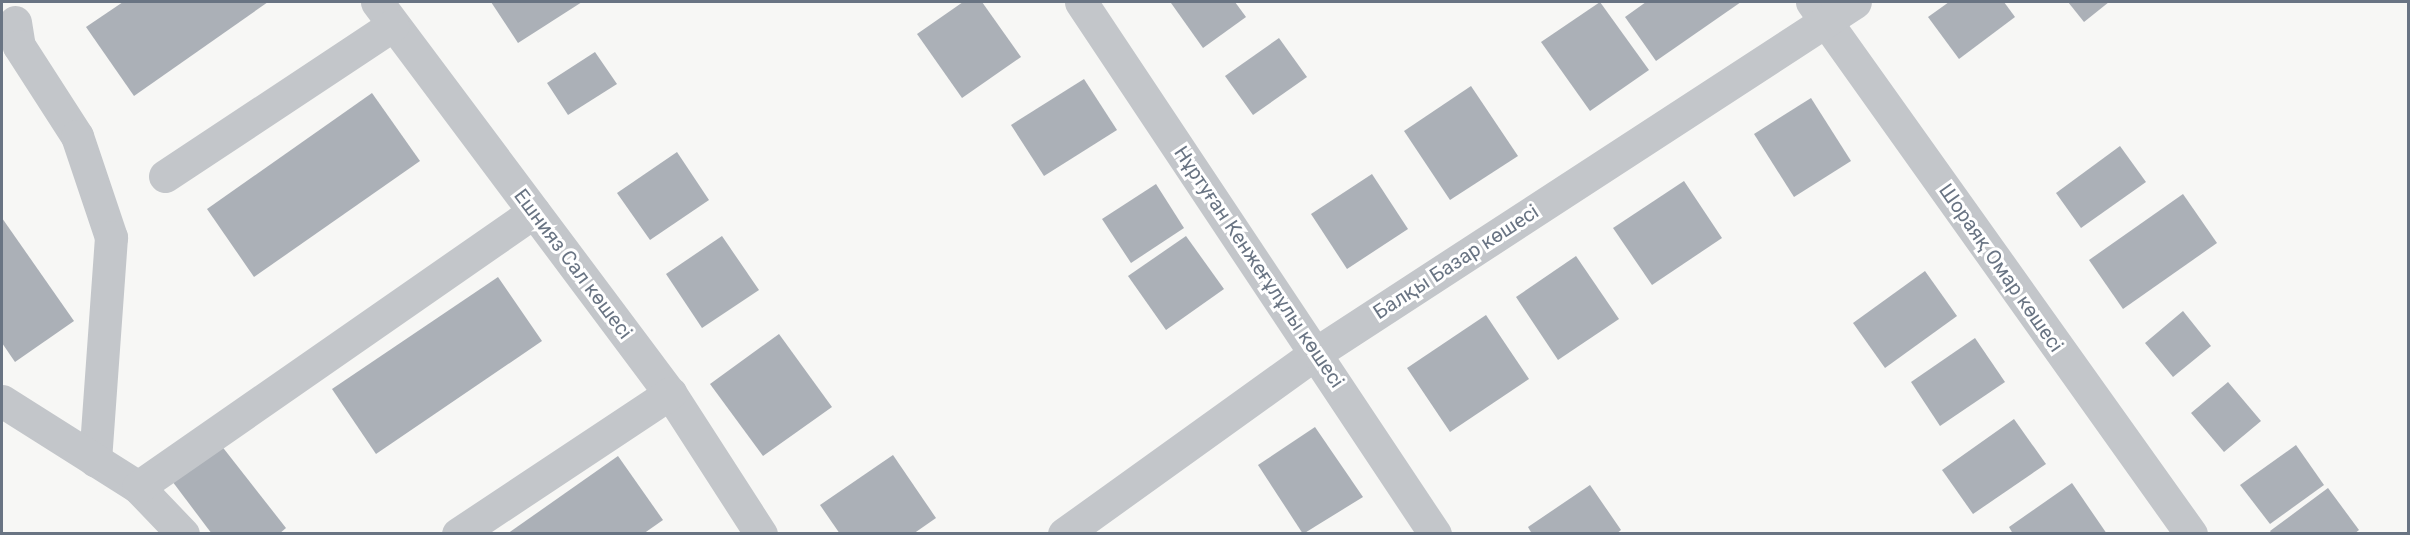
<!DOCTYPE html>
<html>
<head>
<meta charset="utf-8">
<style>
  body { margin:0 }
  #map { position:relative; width:2410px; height:535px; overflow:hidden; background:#f7f7f5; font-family:Roboto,sans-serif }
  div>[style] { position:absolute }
  .building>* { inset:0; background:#abb0b7 }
  .minor>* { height:33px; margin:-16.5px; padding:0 16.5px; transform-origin:16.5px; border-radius:16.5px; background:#c3c6ca }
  span { translate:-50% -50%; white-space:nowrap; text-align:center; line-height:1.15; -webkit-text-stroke:6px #fff; paint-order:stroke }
  .street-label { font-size:20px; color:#697483 }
  .frame { position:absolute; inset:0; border:3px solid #697483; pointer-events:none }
</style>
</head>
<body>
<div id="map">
  <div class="building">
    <div style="clip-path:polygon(123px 2px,268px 2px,134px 96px,86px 27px)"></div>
    <div style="clip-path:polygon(491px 2px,582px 2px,518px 43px)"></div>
    <div style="clip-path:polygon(963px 2px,982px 2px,1021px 57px,962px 98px,917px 34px)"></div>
    <div style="clip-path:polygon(1235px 2px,1246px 17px,1203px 48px,1171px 3px)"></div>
    <div style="clip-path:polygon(1600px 2px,1649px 70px,1590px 111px,1541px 42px)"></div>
    <div style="clip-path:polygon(1646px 2px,1741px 2px,1656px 61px,1625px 17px)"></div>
    <div style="clip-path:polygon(1949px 2px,2004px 2px,2015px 17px,1959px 59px,1928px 17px)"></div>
    <div style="clip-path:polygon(2068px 2px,2109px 2px,2084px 22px)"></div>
    <div style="clip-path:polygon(1279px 38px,1307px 77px,1253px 115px,1225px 76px)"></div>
    <div style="clip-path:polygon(595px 52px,617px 84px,568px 115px,547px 83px)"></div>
    <div style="clip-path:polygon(1084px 79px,1117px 130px,1044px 176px,1011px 125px)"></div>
    <div style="clip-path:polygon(1471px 86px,1518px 156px,1450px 200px,1404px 131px)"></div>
    <div style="clip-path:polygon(372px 93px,420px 161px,254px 277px,207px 209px)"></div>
    <div style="clip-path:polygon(1811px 98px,1851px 161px,1794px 197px,1754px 134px)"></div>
    <div style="clip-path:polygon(2120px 146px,2146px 182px,2081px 228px,2056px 193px)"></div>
    <div style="clip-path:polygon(677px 152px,709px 200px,650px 240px,617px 193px)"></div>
    <div style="clip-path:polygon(1372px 174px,1408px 229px,1347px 269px,1311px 214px)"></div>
    <div style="clip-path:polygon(1684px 181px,1722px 238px,1652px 285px,1613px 228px)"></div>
    <div style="clip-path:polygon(1156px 184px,1184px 228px,1131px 263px,1102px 219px)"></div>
    <div style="clip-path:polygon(2183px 194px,2217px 243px,2123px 309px,2089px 260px)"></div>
    <div style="clip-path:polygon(2px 218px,74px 321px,15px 362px,2px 343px)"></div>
    <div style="clip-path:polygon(722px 236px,759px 290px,702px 328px,666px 274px)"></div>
    <div style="clip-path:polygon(1186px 236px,1224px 289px,1166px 330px,1128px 276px)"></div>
    <div style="clip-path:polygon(1576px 256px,1619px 319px,1558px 360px,1516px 297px)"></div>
    <div style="clip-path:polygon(1925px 271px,1957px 316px,1885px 368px,1853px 323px)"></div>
    <div style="clip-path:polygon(498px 277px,542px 341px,376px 454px,332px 389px)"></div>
    <div style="clip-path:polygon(2183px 311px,2211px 346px,2173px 377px,2145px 343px)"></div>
    <div style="clip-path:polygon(1486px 315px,1529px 379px,1450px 432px,1407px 368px)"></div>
    <div style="clip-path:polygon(779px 334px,832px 407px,763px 456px,710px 384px)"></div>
    <div style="clip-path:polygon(1975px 338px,2005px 382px,1940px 426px,1911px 382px)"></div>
    <div style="clip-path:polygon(2228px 382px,2261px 421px,2224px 452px,2191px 413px)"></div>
    <div style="clip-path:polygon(2014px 419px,2046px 464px,1973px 514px,1942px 470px)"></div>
    <div style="clip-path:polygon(1315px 427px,1363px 497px,1303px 534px,1258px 465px)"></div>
    <div style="clip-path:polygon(217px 440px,286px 528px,279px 534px,212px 534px,169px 477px)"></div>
    <div style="clip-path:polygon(2296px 445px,2324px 485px,2270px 524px,2240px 485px)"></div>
    <div style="clip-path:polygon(893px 455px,936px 518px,913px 534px,840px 534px,820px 505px)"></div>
    <div style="clip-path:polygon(618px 456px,663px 520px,643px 534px,507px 534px)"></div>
    <div style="clip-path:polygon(2072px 483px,2107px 534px,2013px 534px,2009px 527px)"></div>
    <div style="clip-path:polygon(1590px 485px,1621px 530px,1616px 534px,1532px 534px,1528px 527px)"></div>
    <div style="clip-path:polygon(2328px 488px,2359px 530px,2354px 534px,2272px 534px,2270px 531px)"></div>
  </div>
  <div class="minor">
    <div style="left:377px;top:2px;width:489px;rotate:53.2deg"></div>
    <div style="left:670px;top:393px;width:168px;rotate:57.2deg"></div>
    <div style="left:1081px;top:2px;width:639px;rotate:56.36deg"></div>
    <div style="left:1812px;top:2px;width:653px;rotate:54.53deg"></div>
    <div style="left:15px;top:22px;width:24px;rotate:81deg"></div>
    <div style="left:19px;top:46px;width:107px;rotate:57.2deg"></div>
    <div style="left:77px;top:136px;width:107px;rotate:71.4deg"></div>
    <div style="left:111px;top:237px;width:224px;rotate:94.1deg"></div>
    <div style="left:165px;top:176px;width:273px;rotate:-33.5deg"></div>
    <div style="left:2px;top:401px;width:161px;rotate:32.3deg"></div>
    <div style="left:138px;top:487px;width:65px;rotate:46.2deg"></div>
    <div style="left:138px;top:487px;width:482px;rotate:-34.8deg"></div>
    <div style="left:458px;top:534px;width:255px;rotate:-33.6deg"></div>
    <div style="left:1064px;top:534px;width:310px;rotate:-35.7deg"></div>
    <div style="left:1316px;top:353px;width:643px;rotate:-33.07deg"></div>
  </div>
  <div class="street-label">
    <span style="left:1456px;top:262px;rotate:-33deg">Балқы Базар көшесі</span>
    <span style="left:573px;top:264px;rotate:53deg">Ешнияз Сал көшесі</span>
    <span style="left:1259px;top:267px;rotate:56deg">Нұртуған Кенжеғұлұлы көшесі</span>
    <span style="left:2001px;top:268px;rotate:55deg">Шораяқ Омар көшесі</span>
  </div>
  <div class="frame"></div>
</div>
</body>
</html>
